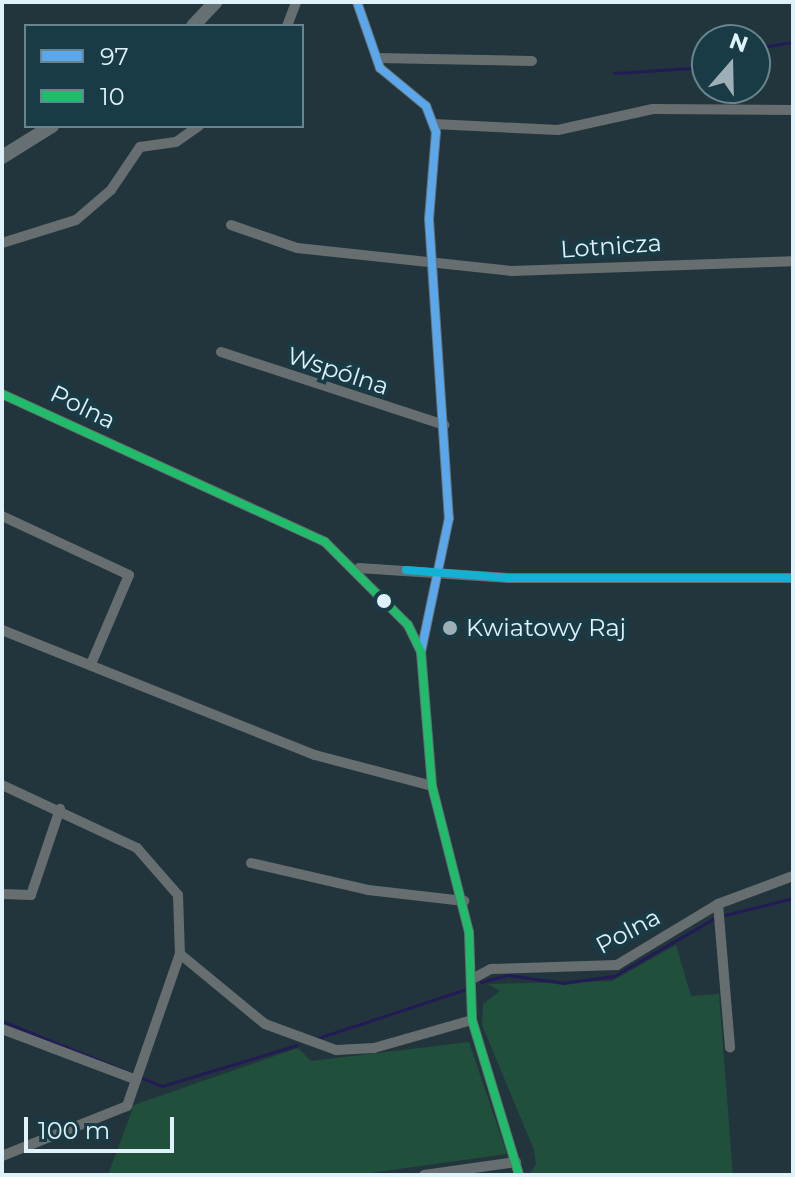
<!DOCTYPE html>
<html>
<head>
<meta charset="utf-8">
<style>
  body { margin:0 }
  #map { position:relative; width:795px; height:1177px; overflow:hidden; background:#22353c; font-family:Montserrat,sans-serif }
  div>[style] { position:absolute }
  .green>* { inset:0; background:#204f3c }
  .stream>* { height:3px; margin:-1.5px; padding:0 1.5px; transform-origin:1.5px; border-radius:1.5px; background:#221c55 }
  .street>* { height:10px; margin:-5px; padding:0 5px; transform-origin:5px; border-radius:5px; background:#676e6f }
  .secondary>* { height:14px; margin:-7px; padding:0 7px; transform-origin:7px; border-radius:7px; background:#667072 }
  .bus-1>* { height:8px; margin:-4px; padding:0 4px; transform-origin:4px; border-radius:4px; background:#5aa8eb }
  .bus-2>* { height:8px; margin:-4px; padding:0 4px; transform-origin:4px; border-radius:4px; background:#20bc6c }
  .bus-3>* { height:8px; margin:-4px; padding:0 4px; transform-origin:4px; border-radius:4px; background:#13b2d5 }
  .dots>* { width:22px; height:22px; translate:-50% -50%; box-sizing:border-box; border:4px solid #183b46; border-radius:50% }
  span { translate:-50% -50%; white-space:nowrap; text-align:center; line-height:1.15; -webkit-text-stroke:8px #183b46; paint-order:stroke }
  .street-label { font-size:24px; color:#dff2f9 }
  .poi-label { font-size:24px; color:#dff2f9 }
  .left { translate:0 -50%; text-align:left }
  .frame { position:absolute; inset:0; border:4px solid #dff2f9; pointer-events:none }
  .legend { position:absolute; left:24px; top:24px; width:280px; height:104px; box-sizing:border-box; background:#183b46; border:2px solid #68848e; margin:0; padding:10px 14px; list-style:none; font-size:24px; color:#dff2f9 }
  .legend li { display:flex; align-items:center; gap:16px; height:40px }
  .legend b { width:40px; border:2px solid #68848e }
  .north { position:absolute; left:691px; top:24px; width:80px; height:80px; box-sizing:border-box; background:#183b46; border:2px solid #68848e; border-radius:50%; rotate:20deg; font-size:22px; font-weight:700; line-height:32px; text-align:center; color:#dff2f9 }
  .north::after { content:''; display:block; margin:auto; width:28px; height:36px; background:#9db0b7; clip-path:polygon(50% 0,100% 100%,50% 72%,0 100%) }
  .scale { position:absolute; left:24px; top:1117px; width:150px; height:36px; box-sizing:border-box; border:4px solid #dff2f9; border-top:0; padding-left:10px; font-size:24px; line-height:28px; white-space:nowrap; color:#dff2f9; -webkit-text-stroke:6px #183b46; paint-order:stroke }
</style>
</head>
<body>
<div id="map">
  <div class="green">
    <div style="clip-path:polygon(676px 945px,691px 996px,719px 994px,733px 1175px,528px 1175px,536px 1165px,534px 1150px,482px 1025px,483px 1004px,500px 991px,488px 984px,612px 981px)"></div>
    <div style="clip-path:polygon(469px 1042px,507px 1154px,355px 1175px,108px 1175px,134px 1105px,298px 1048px,311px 1061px)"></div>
  </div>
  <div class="stream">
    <div style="left:755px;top:48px;width:38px;rotate:-9deg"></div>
    <div style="left:614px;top:73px;width:93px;rotate:-3.7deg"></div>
    <div style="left:725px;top:915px;width:70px;rotate:-14deg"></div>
    <div style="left:481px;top:982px;width:28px;rotate:-15deg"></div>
    <div style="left:508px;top:975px;width:56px;rotate:8.3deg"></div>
    <div style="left:563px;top:983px;width:51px;rotate:-7.8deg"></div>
    <div style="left:614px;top:976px;width:114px;rotate:-29.9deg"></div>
    <div style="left:2px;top:1021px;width:173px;rotate:22.1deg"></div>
    <div style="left:162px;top:1086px;width:141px;rotate:-16.9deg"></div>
    <div style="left:315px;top:1039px;width:156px;rotate:-18.3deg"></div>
  </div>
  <div class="street">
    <div style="left:357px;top:2px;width:70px;rotate:70.8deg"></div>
    <div style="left:380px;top:68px;width:60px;rotate:39.6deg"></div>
    <div style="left:426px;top:106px;width:28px;rotate:69deg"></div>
    <div style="left:436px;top:132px;width:87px;rotate:94.6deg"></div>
    <div style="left:429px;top:219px;width:300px;rotate:86.2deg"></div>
    <div style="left:449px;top:518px;width:137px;rotate:101.8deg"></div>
    <div style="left:287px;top:26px;width:26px;rotate:-69deg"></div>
    <div style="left:377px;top:58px;width:155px;rotate:1.1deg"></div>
    <div style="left:434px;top:124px;width:124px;rotate:2.8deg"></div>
    <div style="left:558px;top:130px;width:97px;rotate:-12.5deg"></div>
    <div style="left:653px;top:109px;width:140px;rotate:0.4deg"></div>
    <div style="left:231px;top:225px;width:70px;rotate:19.2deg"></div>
    <div style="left:297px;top:248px;width:215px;rotate:6.1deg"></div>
    <div style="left:511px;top:271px;width:282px;rotate:-2deg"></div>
    <div style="left:2px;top:243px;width:77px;rotate:-17.3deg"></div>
    <div style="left:76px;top:220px;width:46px;rotate:-40.6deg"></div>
    <div style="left:111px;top:190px;width:52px;rotate:-56deg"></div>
    <div style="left:140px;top:147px;width:36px;rotate:-8deg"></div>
    <div style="left:176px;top:142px;width:28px;rotate:-35deg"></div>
    <div style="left:221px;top:352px;width:235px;rotate:18.1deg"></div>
    <div style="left:2px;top:394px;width:355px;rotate:24.6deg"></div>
    <div style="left:325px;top:542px;width:117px;rotate:45deg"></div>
    <div style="left:408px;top:625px;width:30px;rotate:64deg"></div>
    <div style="left:421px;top:652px;width:134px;rotate:85.3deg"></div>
    <div style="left:432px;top:786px;width:151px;rotate:75.8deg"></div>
    <div style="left:469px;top:932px;width:88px;rotate:88deg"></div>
    <div style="left:472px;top:1020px;width:162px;rotate:73.1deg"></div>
    <div style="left:2px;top:516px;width:140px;rotate:24.9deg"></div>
    <div style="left:129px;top:575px;width:97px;rotate:113.1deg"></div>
    <div style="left:359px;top:568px;width:150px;rotate:3.8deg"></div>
    <div style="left:509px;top:578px;width:284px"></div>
    <div style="left:2px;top:630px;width:337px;rotate:21.8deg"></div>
    <div style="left:315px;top:755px;width:121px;rotate:14.8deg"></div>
    <div style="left:2px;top:785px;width:149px;rotate:25deg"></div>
    <div style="left:137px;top:848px;width:62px;rotate:48.9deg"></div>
    <div style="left:178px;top:895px;width:59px;rotate:88.1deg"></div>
    <div style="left:180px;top:954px;width:110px;rotate:39.5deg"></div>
    <div style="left:265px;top:1024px;width:76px;rotate:20.1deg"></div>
    <div style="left:336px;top:1050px;width:38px;rotate:-3deg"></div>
    <div style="left:374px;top:1048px;width:102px;rotate:-15.9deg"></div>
    <div style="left:251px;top:863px;width:120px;rotate:13deg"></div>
    <div style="left:368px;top:890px;width:97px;rotate:6.5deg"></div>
    <div style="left:2px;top:894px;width:29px;rotate:2deg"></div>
    <div style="left:31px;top:895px;width:91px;rotate:-71.4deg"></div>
    <div style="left:718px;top:904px;width:144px;rotate:85.2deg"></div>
    <div style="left:472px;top:979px;width:21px;rotate:-28deg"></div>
    <div style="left:491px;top:969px;width:126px;rotate:-1.8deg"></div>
    <div style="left:617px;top:965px;width:118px;rotate:-31.1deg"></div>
    <div style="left:718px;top:904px;width:80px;rotate:-20.5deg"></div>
    <div style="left:2px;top:1029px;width:141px;rotate:20.7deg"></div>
    <div style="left:2px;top:1156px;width:135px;rotate:-21.8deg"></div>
    <div style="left:127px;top:1106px;width:161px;rotate:-70.8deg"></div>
    <div style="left:424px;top:1175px;width:93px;rotate:-8deg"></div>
  </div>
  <div class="secondary">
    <div style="left:193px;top:26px;width:33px;rotate:-47deg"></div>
    <div style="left:2px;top:157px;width:59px;rotate:-31.8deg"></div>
  </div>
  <div class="bus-1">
    <div style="left:357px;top:2px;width:70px;rotate:70.8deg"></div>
    <div style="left:380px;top:68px;width:60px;rotate:39.6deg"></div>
    <div style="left:426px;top:106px;width:28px;rotate:69deg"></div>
    <div style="left:436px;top:132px;width:87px;rotate:94.6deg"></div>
    <div style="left:429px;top:219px;width:300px;rotate:86.2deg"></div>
    <div style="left:449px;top:518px;width:137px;rotate:101.8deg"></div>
  </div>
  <div class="bus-2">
    <div style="left:2px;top:394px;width:355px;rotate:24.6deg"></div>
    <div style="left:325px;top:542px;width:117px;rotate:45deg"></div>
    <div style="left:408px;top:625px;width:30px;rotate:64deg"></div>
    <div style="left:421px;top:652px;width:134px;rotate:85.3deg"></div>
    <div style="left:432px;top:786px;width:151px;rotate:75.8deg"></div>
    <div style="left:469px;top:932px;width:88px;rotate:88deg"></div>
    <div style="left:472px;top:1020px;width:162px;rotate:73.1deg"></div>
  </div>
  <div class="bus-3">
    <div style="left:406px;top:570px;width:103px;rotate:4.4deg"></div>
    <div style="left:509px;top:578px;width:284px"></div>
  </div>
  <div class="dots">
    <div style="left:384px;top:601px;background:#dff2f9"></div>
    <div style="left:450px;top:628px;background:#9db0b7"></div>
  </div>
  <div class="street-label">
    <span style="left:611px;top:246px;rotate:-4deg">Lotnicza</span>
    <span style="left:338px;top:371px;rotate:18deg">Wspólna</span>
    <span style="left:83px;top:407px;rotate:26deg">Polna</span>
    <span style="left:628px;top:931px;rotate:-28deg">Polna</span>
  </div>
  <div class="poi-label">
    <span class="left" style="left:466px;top:628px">Kwiatowy Raj</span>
  </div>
  <div class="frame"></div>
  <ul class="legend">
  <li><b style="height:10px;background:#5aa8eb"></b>97</li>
  <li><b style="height:10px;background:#20bc6c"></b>10</li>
  </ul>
  <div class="north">N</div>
  <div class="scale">100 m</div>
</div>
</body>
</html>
